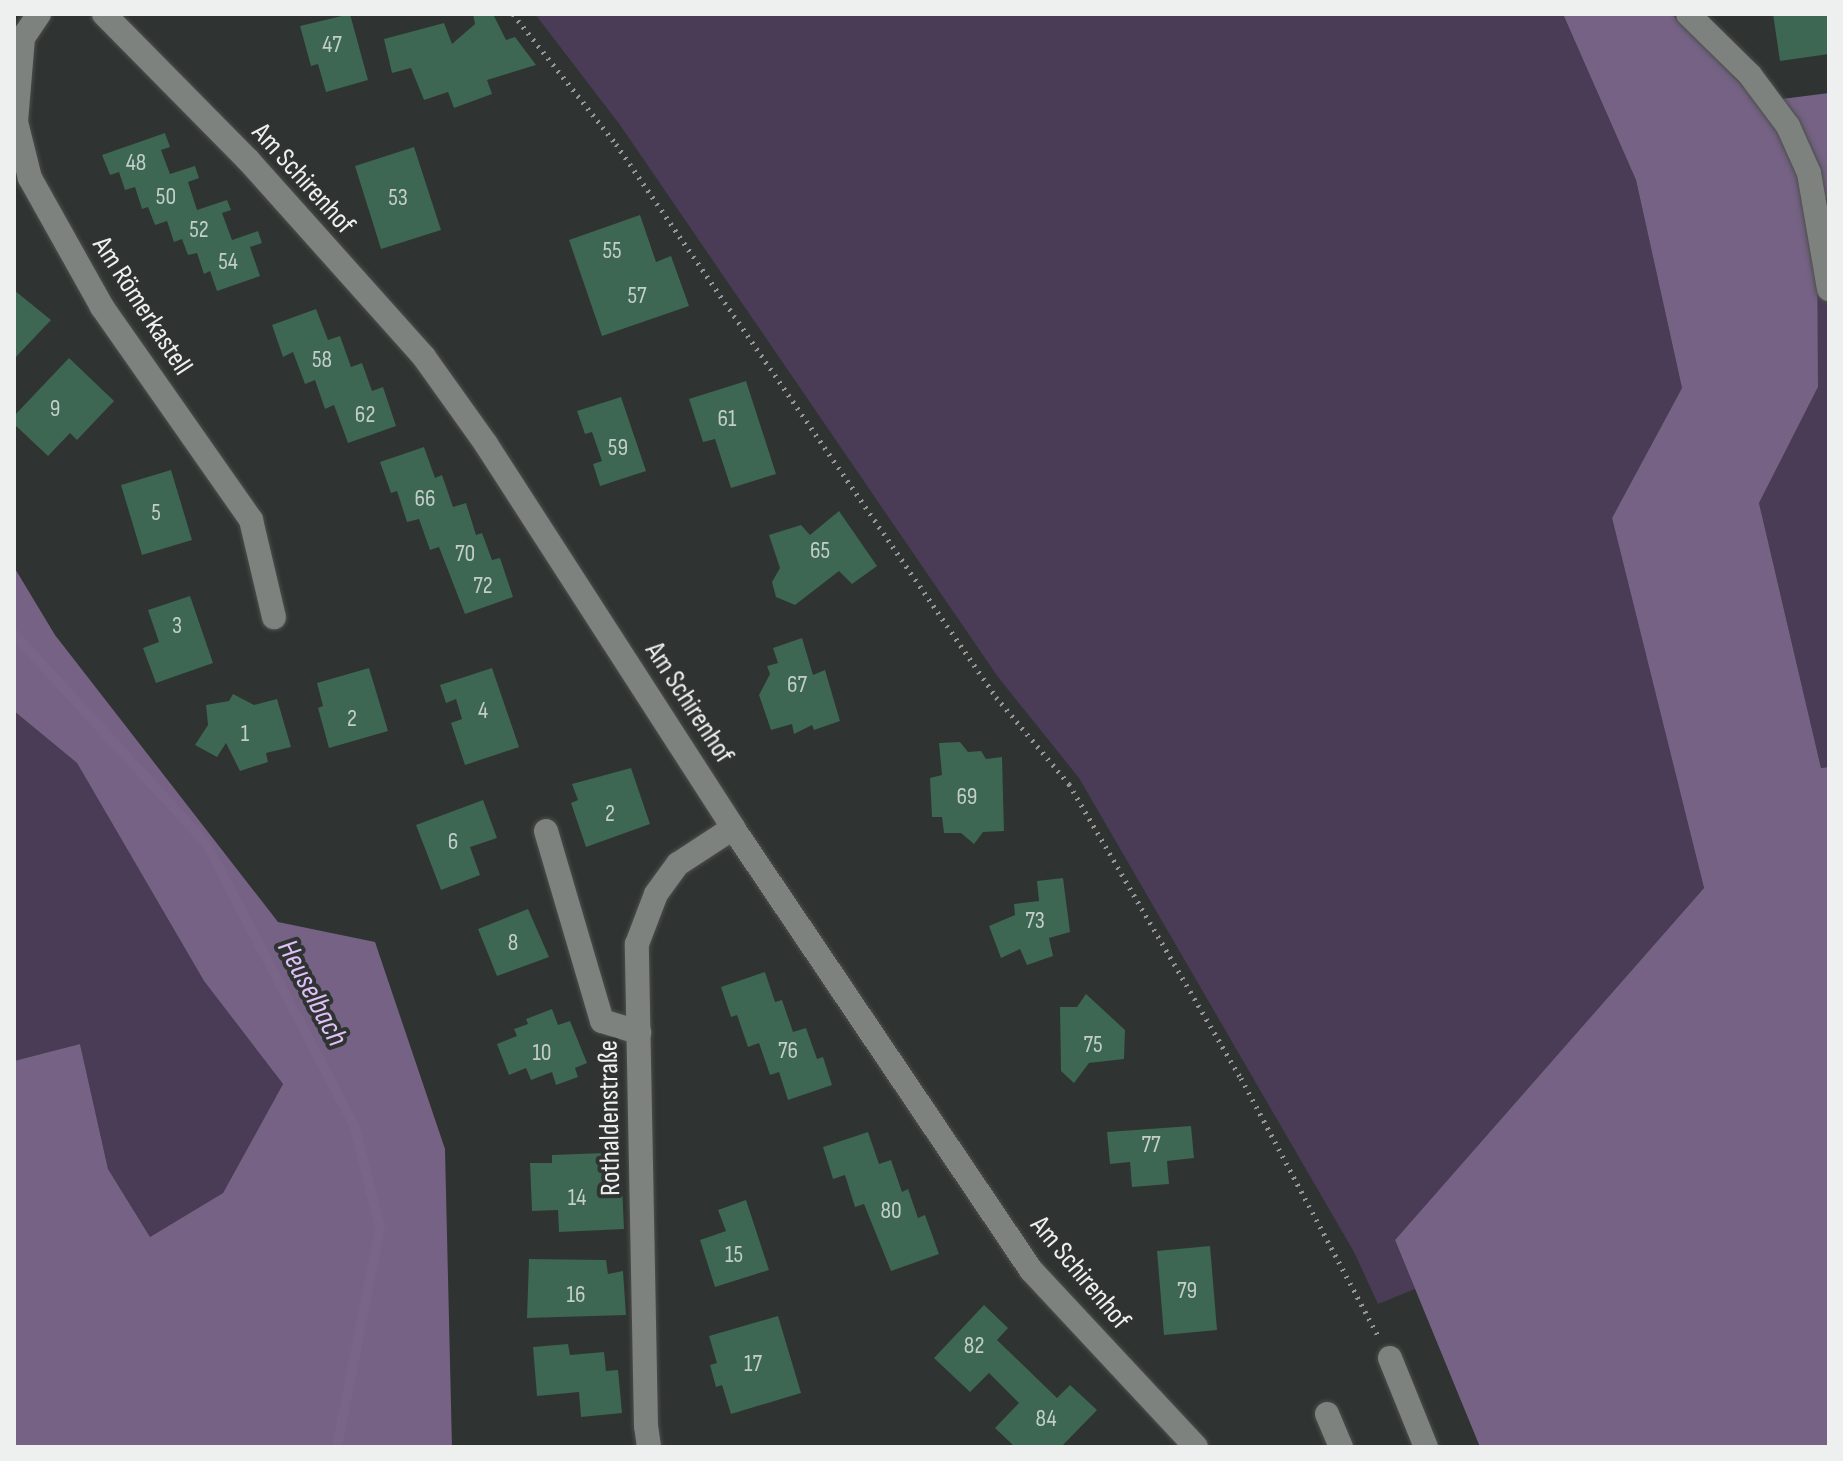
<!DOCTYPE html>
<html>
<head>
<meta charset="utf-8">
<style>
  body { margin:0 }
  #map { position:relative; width:1843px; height:1461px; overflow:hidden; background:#2f3331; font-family:"Sofia Sans Condensed",sans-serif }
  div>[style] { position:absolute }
  .green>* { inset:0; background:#4a3b56 }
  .forest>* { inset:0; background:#756284 }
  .stream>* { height:10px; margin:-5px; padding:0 5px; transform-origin:5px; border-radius:5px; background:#786587 }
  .building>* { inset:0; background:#3d6653 }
  .path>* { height:5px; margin-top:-2.5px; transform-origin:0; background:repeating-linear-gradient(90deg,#949795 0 2px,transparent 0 8px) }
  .roads { filter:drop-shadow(0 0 2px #4b4e4c) drop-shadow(0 0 2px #4b4e4c) }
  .minor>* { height:24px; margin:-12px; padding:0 12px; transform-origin:12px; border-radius:12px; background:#7d827f }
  span { translate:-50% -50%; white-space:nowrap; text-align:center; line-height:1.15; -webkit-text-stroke:8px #2f3331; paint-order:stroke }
  .number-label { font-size:24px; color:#c2cec8 }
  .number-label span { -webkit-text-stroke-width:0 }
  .street-label { font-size:28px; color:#eef0ef }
  .water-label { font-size:30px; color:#e1c0fa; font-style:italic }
  .frame { position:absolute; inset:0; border:16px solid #eef0ef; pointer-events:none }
</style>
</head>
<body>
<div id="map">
  <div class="green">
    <div style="clip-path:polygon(535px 14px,1563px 14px,1636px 180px,1682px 388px,1612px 518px,1704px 888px,1395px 1240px,1415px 1289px,1378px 1304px,1354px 1252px,1079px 778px,998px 677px,620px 125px)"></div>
    <div style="clip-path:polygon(1829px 198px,1829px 767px,1821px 768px,1759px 503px,1818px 387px,1817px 200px)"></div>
    <div style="clip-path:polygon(14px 711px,77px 763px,204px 981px,283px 1084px,223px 1193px,150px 1237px,108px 1169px,80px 1044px,14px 1061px)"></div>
  </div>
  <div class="forest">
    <div style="clip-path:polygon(1563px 14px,1672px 14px,1759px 102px,1829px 93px,1829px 198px,1817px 200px,1818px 387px,1759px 503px,1821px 768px,1829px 767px,1829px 1447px,1480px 1447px,1395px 1240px,1704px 888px,1612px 518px,1682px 388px,1636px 180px)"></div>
    <div style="clip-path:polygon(14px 567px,55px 635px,278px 922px,375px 942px,445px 1149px,452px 1447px,14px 1447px,14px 1061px,80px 1044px,108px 1169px,150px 1237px,223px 1193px,283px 1084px,204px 981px,77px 763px,14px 711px)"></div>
  </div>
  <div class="stream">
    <div style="left:14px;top:634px;width:284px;rotate:47.4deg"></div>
    <div style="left:206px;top:843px;width:318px;rotate:62.3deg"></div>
    <div style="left:354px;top:1125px;width:106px;rotate:75.8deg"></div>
    <div style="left:380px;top:1228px;width:223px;rotate:101.1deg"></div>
  </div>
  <div class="building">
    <div style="clip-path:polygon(350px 14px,368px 80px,326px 92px,318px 64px,311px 66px,300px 26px)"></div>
    <div style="clip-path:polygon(473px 14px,493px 14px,506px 40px,515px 37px,536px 65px,487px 80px,492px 94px,454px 108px,448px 92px,424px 100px,411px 68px,392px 73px,384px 39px,444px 23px,452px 44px,475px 24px)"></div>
    <div style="clip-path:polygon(1773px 14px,1829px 14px,1829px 54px,1780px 61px)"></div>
    <div style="clip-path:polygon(165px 133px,170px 147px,161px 150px,170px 174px,195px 166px,199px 178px,188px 182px,197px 210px,227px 200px,231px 210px,222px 213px,232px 240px,258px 231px,262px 243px,250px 247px,260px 276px,217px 291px,210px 271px,204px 274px,197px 253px,188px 255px,182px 239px,174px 242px,167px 221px,155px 225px,148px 207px,142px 209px,135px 187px,125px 190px,119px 172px,110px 175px,102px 155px)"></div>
    <div style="clip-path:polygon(414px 147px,441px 230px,381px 249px,355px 166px)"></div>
    <div style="clip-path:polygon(640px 215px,656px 262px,671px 256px,689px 306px,602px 336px,569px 240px)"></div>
    <div style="clip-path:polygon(14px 290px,51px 320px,14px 359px)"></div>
    <div style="clip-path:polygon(316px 309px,328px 340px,340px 336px,351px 367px,362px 363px,372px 391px,383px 387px,396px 426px,348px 443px,334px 405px,325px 409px,315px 380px,305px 384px,293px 352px,283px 357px,272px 325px)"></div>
    <div style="clip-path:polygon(69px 358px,114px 401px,77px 440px,70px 433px,48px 456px,14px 424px,14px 416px)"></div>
    <div style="clip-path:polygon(746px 381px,776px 474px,731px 488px,715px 439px,703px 442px,689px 399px)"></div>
    <div style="clip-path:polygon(621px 397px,646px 471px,600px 486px,593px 464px,602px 461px,592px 432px,585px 434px,577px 411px)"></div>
    <div style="clip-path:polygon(424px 447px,435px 478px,442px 475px,453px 507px,466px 503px,476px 535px,482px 533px,492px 560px,500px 558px,513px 597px,465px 614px,439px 547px,430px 550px,419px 519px,407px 522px,397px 491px,391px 493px,380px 462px)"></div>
    <div style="clip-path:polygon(171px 470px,192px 540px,142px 555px,121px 485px)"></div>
    <div style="clip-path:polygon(839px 511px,877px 566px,852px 584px,839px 571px,795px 605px,776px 597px,772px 582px,780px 568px,769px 535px,801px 525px,810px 535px)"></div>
    <div style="clip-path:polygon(190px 596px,213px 663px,156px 683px,143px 648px,159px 642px,148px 610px)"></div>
    <div style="clip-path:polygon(802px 638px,813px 675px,825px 670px,840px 721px,814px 730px,812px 725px,794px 734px,792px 724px,771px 730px,759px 695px,770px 674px,767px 666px,778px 663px,773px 648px)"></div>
    <div style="clip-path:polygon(369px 668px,388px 731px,329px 748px,318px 708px,323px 706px,317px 683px)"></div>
    <div style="clip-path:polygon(492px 668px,519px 747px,465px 765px,451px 723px,462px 719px,456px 699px,446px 703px,440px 685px)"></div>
    <div style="clip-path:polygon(233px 694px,254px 705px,277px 699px,291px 747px,266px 753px,268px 762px,240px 771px,226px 743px,217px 757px,195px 745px,208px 725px,206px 705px,229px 701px)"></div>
    <div style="clip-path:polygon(960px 742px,968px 752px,981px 751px,986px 759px,1002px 757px,1004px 831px,983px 832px,974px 844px,961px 833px,944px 833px,942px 817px,932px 817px,930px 778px,942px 775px,939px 743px)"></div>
    <div style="clip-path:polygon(631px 768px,650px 824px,586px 847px,571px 803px,578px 800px,572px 784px)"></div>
    <div style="clip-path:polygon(483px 800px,497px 838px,470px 847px,480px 875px,441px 890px,416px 825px)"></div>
    <div style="clip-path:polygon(1063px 878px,1070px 932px,1049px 938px,1053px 956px,1027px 965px,1020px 949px,1001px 958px,989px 926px,1015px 915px,1014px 904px,1039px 901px,1037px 881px)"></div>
    <div style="clip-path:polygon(528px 909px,549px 957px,497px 976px,478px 929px)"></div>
    <div style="clip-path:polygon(765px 972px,775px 1002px,782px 1000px,793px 1032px,806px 1028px,817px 1059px,823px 1057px,832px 1085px,788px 1100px,779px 1072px,770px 1075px,759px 1043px,748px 1047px,737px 1015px,731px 1017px,721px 987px)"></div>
    <div style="clip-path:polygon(1086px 994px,1125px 1030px,1124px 1059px,1089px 1063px,1074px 1083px,1061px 1071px,1060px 1007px,1077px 1007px)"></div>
    <div style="clip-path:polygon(552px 1009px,558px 1025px,570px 1021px,587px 1063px,575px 1068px,578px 1077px,556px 1085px,552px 1072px,531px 1080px,526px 1068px,509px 1075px,497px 1044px,517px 1036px,514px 1029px,528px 1024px,526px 1019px)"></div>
    <div style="clip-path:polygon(1191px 1126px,1194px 1158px,1167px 1161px,1169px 1184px,1132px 1187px,1130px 1162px,1110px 1164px,1107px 1132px)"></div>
    <div style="clip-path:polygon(868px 1132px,879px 1164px,891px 1160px,902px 1192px,908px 1189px,918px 1218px,925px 1215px,939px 1254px,891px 1271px,864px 1204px,855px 1207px,845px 1175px,833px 1179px,823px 1147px)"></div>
    <div style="clip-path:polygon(604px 1153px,605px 1186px,622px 1185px,624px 1229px,559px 1232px,558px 1210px,532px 1211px,530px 1163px,552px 1163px,552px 1155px)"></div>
    <div style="clip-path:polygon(746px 1200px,769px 1270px,715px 1287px,700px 1240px,726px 1231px,718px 1210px)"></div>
    <div style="clip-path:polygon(1210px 1246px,1217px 1330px,1164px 1335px,1157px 1251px)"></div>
    <div style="clip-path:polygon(529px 1259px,606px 1260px,608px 1274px,623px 1271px,626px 1315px,527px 1318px)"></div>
    <div style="clip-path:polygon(984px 1305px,1008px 1328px,997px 1340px,1057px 1398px,1070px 1385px,1097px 1410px,1061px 1447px,1015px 1447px,995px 1428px,1019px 1403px,989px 1373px,970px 1392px,934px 1358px)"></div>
    <div style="clip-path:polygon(778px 1316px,801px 1393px,731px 1414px,722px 1385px,716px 1387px,710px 1365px,717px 1363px,709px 1336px)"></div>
    <div style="clip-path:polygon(568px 1344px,570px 1355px,604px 1352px,606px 1371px,618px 1370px,622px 1413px,581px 1417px,579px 1392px,537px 1396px,533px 1347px)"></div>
  </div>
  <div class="path">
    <div style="left:513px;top:14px;width:166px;rotate:51.6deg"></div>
    <div style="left:616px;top:144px;width:671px;rotate:55.5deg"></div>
    <div style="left:996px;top:697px;width:114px;rotate:50deg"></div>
    <div style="left:1069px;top:784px;width:341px;rotate:59.7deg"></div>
    <div style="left:1241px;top:1078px;width:292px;rotate:62deg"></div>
  </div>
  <div class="roads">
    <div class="minor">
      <div style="left:39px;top:14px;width:29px;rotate:124deg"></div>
      <div style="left:23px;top:38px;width:84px;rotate:94.8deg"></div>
      <div style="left:16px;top:122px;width:58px;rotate:76deg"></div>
      <div style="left:30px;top:178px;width:148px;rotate:60.8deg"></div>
      <div style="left:102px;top:307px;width:260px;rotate:55deg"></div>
      <div style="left:251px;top:520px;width:100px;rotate:76.7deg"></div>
      <div style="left:104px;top:14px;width:205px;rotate:45.4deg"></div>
      <div style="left:248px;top:160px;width:264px;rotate:48.2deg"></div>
      <div style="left:424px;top:357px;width:107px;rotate:54.5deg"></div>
      <div style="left:486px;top:444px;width:457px;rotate:57.2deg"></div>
      <div style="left:733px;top:828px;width:533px;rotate:56.01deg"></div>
      <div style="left:1031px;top:1270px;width:242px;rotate:47deg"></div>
      <div style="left:1688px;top:14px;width:87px;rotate:44.5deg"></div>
      <div style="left:1750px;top:75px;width:64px;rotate:53.3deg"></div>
      <div style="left:1788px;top:126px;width:51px;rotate:65.9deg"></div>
      <div style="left:1809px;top:173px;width:118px;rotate:80.2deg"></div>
      <div style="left:546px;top:831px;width:198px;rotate:73.6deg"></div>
      <div style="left:602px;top:1021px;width:39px;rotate:17deg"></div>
      <div style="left:1390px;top:1358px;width:96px;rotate:68deg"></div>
      <div style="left:1327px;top:1414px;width:36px;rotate:67deg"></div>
      <div style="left:649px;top:1447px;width:21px;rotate:-98deg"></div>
      <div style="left:646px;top:1426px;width:482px;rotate:-91.1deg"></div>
      <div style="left:637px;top:944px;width:53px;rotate:-69.2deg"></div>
      <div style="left:656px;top:894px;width:37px;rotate:-54deg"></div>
      <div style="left:678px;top:864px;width:66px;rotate:-33.2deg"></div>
    </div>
  </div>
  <div class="number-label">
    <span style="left:332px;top:45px">47</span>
    <span style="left:136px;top:163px">48</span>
    <span style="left:166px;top:197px">50</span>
    <span style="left:398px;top:198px">53</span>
    <span style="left:199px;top:230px">52</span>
    <span style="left:612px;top:251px">55</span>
    <span style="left:228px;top:262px">54</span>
    <span style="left:637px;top:296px">57</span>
    <span style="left:322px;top:360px">58</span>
    <span style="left:55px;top:409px">9</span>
    <span style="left:365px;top:415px">62</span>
    <span style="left:727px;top:419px">61</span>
    <span style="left:618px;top:448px">59</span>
    <span style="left:425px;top:499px">66</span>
    <span style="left:156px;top:513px">5</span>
    <span style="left:820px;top:551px">65</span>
    <span style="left:465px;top:554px">70</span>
    <span style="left:483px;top:586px">72</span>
    <span style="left:177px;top:626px">3</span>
    <span style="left:797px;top:685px">67</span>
    <span style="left:483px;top:711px">4</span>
    <span style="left:352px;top:719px">2</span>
    <span style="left:245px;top:734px">1</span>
    <span style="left:967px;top:797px">69</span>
    <span style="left:610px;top:814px">2</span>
    <span style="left:453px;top:842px">6</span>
    <span style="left:1035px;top:921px">73</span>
    <span style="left:513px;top:943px">8</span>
    <span style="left:1093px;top:1045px">75</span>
    <span style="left:788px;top:1051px">76</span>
    <span style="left:542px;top:1053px">10</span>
    <span style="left:1151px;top:1145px">77</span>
    <span style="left:577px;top:1198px">14</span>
    <span style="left:891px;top:1211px">80</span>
    <span style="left:734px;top:1255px">15</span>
    <span style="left:1187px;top:1291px">79</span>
    <span style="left:576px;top:1295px">16</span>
    <span style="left:974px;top:1346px">82</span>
    <span style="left:753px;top:1364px">17</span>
    <span style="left:1046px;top:1419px">84</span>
  </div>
  <div class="street-label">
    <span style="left:303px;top:179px;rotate:48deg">Am Schirenhof</span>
    <span style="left:142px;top:306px;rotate:57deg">Am Römerkastell</span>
    <span style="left:689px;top:703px;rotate:57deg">Am Schirenhof</span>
    <span style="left:610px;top:1118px;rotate:-91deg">Rothaldenstraße</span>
    <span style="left:1080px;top:1273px;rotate:50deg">Am Schirenhof</span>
  </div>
  <div class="water-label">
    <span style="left:312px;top:993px;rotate:62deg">Heuselbach</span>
  </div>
  <div class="frame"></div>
</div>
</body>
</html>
